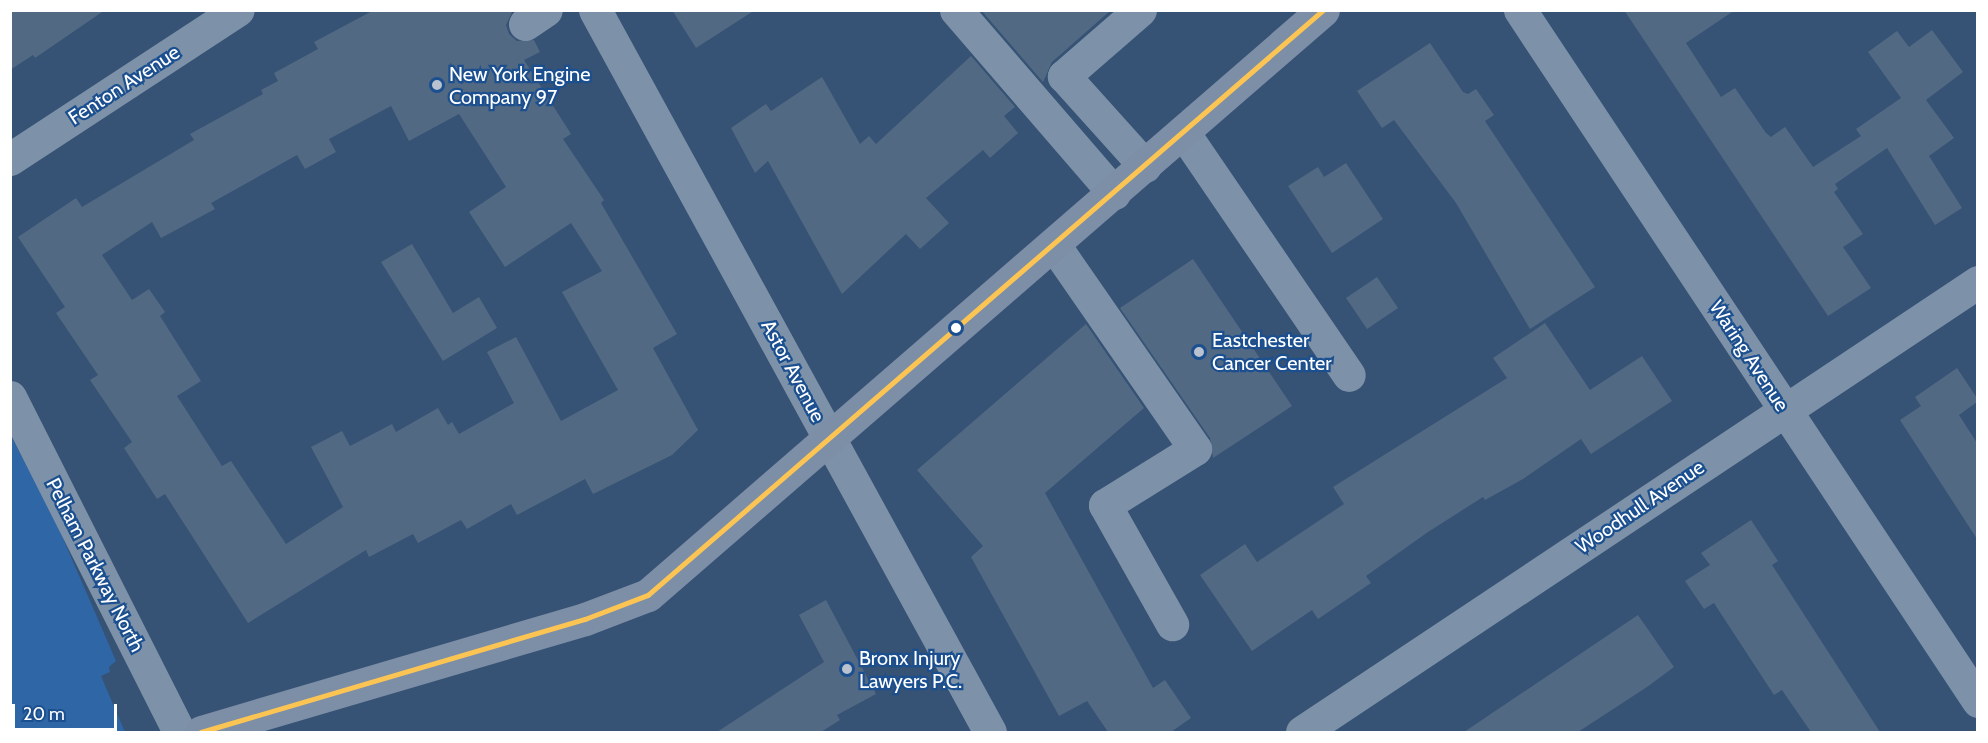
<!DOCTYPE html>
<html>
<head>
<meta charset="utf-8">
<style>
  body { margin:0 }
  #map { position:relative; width:1988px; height:743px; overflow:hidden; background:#365274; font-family:Cabin,sans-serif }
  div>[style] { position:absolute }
  .green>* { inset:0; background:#2f66a5 }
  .building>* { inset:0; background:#526984 }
  .minor>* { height:33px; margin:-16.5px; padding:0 16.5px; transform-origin:16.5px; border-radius:16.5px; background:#7d92a8 }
  .major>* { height:33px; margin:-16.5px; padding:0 16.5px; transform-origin:16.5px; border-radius:16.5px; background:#7d8ea7 }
  .bus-1>* { height:4.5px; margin:-2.25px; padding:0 2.25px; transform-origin:2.25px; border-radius:2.25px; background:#fcc553 }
  .dots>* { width:16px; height:16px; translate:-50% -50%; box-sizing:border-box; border:3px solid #1b4f8f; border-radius:50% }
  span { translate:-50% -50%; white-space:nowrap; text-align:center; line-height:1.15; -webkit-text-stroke:4.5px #1b4f8f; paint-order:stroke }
  .poi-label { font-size:20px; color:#fff }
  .left { translate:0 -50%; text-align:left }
  .street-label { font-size:20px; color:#fff }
  .frame { position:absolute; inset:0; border:12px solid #fff; pointer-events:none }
  .scale { position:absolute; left:12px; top:704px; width:105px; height:27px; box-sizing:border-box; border:3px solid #fff; border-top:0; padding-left:8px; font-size:18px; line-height:21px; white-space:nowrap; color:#fff; -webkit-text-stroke:4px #1b4f8f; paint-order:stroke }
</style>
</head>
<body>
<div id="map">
  <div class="green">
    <div style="clip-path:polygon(10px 434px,55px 520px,116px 661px,109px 667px,110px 672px,101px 676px,125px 732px,11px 732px)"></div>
  </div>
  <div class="building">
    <div style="clip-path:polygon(10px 10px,105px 10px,35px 58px,33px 55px,10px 70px)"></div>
    <div style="clip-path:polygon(evenodd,374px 10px,513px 10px,506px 25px,509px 34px,517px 41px,534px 40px,540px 52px,524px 60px,571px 134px,563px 139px,604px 200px,601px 203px,677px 334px,653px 348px,698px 430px,672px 455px,593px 494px,585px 479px,517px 515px,511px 504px,467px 529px,461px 520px,418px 543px,413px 534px,369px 557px,366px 550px,248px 623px,165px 494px,157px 499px,124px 448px,132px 442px,90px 380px,98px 375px,56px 313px,65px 307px,18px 237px,76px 198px,82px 207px,194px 140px,190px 134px,263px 94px,261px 90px,278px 81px,274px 73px,318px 49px,314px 42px,374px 10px,391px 106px,409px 141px,459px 114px,506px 187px,469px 212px,505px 267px,571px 223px,602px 271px,562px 292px,618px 390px,561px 421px,516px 337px,487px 352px,514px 403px,459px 434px,452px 422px,448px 425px,438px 408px,396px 432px,392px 424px,350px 446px,342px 431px,311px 447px,343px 507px,286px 544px,231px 461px,222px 466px,177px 396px,201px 381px,160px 316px,165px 312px,149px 289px,132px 300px,102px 255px,152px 222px,161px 238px,215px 209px,211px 203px,297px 155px,305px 169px,336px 152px,329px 139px,391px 106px)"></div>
    <div style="clip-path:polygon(672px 10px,755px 10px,696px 48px)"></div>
    <div style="clip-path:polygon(981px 10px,1111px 10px,1052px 62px,1043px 82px)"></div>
    <div style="clip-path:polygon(1624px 10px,1735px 10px,1686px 43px,1721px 97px,1735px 88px,1766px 133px,1771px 137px,1785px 127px,1813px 167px,1861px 136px,1856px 129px,1901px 98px,1868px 52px,1897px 31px,1909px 47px,1932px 30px,1963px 72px,1926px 100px,1954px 138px,1929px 156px,1962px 208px,1935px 225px,1887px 148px,1835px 184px,1838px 189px,1834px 192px,1863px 234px,1843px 247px,1871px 288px,1828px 316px)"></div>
    <div style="clip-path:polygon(1430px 43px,1463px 92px,1468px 94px,1476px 89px,1494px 115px,1485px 121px,1595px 287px,1530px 329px,1456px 203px,1394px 120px,1382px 128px,1357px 91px)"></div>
    <div style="clip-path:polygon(971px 56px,1015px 107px,1004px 116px,1018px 133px,990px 158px,983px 150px,926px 198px,949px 223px,920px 249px,906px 234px,842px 294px,768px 161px,755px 173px,731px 128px,766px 104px,771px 111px,822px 77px,860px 144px,869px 136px,876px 144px)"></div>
    <div style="clip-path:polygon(1346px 163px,1383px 219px,1332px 253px,1288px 186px,1318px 167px,1324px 177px)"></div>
    <div style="clip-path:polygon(412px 244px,453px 313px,479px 297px,497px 328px,443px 361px,381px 262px)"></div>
    <div style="clip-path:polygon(1193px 259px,1292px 406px,1213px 458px,1210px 438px,1120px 308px)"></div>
    <div style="clip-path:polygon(1377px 277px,1398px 308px,1367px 329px,1346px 298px)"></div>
    <div style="clip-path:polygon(1545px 323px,1590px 390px,1642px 356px,1672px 401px,1591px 454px,1581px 439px,1523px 479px,1485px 500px,1483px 497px,1428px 532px,1366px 576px,1371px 583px,1318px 619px,1312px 610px,1252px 651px,1200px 575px,1245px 544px,1257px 562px,1344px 504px,1333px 487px,1507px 378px,1493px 358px)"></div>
    <div style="clip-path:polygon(1086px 324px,1144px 408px,1045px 493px,1153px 688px,1165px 680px,1191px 718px,1171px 732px,1108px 732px,1087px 701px,1059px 716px,971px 557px,983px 546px,917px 470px)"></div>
    <div style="clip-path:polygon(1957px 368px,1977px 398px,1977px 402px,1959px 415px,1977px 443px,1977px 539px,1900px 420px,1921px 406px,1915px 397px)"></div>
    <div style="clip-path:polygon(1751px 520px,1778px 561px,1772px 565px,1880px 732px,1811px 732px,1782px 690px,1774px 695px,1714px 603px,1704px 609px,1685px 581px,1710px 565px,1701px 553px)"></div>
    <div style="clip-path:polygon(826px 600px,876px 694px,837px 715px,840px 720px,821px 732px,717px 732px,824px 662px,799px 615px)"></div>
    <div style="clip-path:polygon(1638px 615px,1674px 667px,1647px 687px,1578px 732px,1464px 732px)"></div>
  </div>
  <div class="minor">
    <div style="left:595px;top:10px;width:823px;rotate:61.32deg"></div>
    <div style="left:956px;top:10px;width:242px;rotate:49.2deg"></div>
    <div style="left:1140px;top:10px;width:101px;rotate:139deg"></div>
    <div style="left:1064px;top:76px;width:121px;rotate:48deg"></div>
    <div style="left:1520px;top:10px;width:829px;rotate:56.46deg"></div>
    <div style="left:525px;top:24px;width:25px;rotate:-34deg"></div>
    <div style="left:1183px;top:132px;width:294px;rotate:55.7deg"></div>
    <div style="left:10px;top:159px;width:272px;rotate:-33.2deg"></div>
    <div style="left:1054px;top:245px;width:248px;rotate:55.3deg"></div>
    <div style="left:1195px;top:449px;width:106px;rotate:148.1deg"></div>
    <div style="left:1105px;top:505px;width:137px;rotate:60.6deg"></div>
    <div style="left:10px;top:397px;width:375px;rotate:63.2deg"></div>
    <div style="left:1302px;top:732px;width:812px;rotate:-33.65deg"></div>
  </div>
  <div class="major">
    <div style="left:201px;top:732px;width:400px;rotate:-16.4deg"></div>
    <div style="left:585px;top:619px;width:67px;rotate:-20.9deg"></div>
    <div style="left:648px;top:595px;width:893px;rotate:-40.91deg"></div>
  </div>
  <div class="bus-1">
    <div style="left:201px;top:732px;width:400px;rotate:-16.4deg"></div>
    <div style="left:585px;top:619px;width:67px;rotate:-20.9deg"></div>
    <div style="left:648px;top:595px;width:893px;rotate:-40.91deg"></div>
  </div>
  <div class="dots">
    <div style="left:437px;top:85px;background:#b9c2ce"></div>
    <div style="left:956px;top:328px;background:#fff"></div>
    <div style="left:1199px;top:352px;background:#b9c2ce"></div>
    <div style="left:847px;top:669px;background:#b9c2ce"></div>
  </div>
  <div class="poi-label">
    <span class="left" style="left:449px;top:86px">New York Engine<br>Company 97</span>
    <span class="left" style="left:1212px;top:352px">Eastchester<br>Cancer Center</span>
    <span class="left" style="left:859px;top:670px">Bronx Injury<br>Lawyers P.C.</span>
  </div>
  <div class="street-label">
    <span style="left:124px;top:85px;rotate:-33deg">Fenton Avenue</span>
    <span style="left:1749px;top:356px;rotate:57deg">Waring Avenue</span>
    <span style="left:793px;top:371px;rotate:62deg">Astor Avenue</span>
    <span style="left:1640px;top:507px;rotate:-34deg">Woodhull Avenue</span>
    <span style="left:95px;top:565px;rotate:63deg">Pelham Parkway North</span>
  </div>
  <div class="frame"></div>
  <div class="scale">20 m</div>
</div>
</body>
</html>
